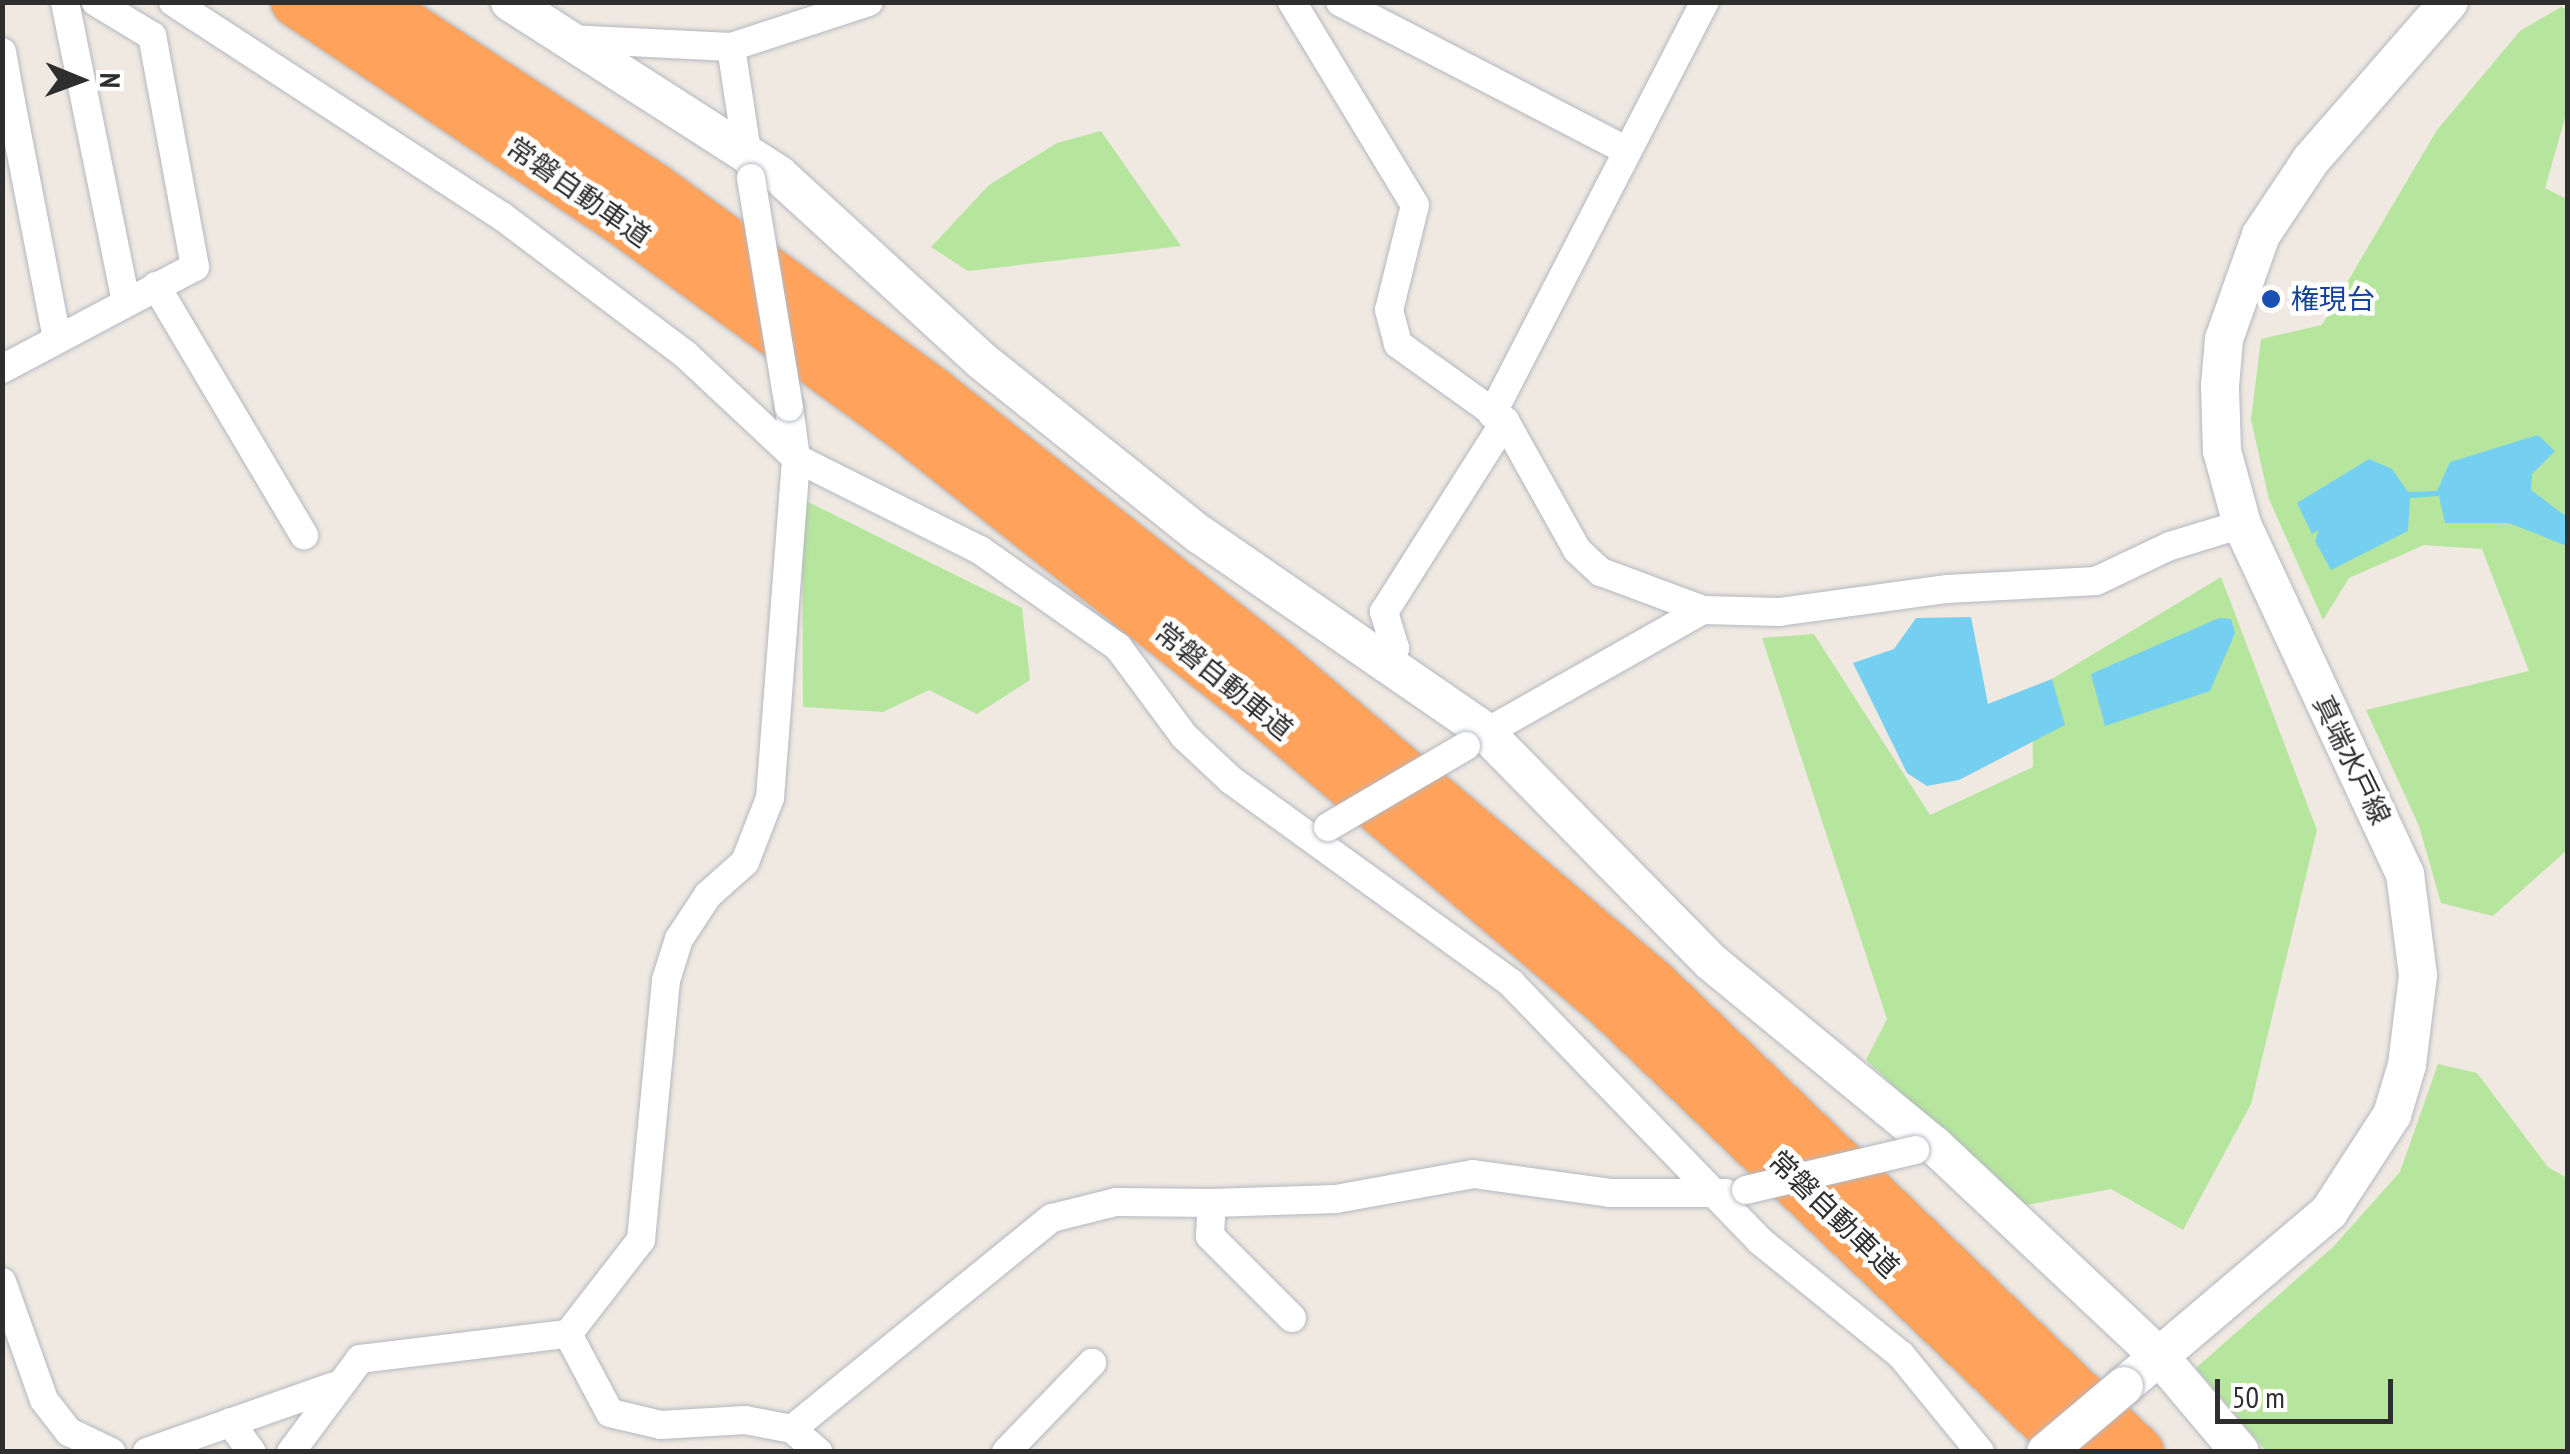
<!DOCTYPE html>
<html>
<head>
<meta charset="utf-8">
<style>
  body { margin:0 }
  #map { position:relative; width:2570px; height:1454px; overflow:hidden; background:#efe9e1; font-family:"PT Sans Narrow","Noto Sans JP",sans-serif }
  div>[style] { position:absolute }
  .green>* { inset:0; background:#b6e59e }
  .water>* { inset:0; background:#75cff0 }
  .roads { filter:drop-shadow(0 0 2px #b4b7c1) drop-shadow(0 0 2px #b4b7c1) }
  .street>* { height:28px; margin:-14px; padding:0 14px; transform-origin:14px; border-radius:14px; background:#fff }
  .secondary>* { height:38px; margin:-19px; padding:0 19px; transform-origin:19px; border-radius:19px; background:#fff }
  .highway>* { height:50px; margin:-25px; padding:0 25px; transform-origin:25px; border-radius:25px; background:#ffa35c }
  .bridges { filter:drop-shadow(0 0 2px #b4b7c1) drop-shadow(0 0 2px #b4b7c1) }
  .street-bridge>* { height:28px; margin:-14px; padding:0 14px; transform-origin:14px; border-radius:14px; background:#fff }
  .secondary-bridge>* { height:38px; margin:-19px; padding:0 19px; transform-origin:19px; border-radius:19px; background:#fff }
  .dots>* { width:28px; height:28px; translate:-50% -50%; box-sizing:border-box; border:5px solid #fff; border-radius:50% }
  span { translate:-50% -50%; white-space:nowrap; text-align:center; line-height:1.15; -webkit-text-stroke:9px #fff; paint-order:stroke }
  .street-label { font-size:28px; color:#2e2e2e }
  .transit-label { font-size:28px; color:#164399 }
  .left { translate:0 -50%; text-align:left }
  .frame { position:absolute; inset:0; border:5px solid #2e2e2e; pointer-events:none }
  .north { position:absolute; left:30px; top:30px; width:100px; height:100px; -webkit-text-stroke:8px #fff; paint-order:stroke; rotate:91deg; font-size:28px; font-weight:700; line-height:40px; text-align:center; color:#2e2e2e }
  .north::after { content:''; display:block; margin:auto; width:35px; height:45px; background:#2e2e2e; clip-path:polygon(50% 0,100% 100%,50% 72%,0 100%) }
  .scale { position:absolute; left:2215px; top:1379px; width:178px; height:45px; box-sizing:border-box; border:5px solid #2e2e2e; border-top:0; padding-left:12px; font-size:30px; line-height:35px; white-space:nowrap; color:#2e2e2e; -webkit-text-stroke:8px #fff; paint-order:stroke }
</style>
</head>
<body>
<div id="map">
  <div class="green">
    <div style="clip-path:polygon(2561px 7px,2567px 9px,2567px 111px,2545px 188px,2568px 200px,2567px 850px,2493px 916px,2441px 903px,2419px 826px,2366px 710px,2529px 671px,2482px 549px,2424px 545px,2349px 578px,2323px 620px,2269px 499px,2251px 420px,2261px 339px,2322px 325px,2437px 130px,2520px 31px)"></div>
    <div style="clip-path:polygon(1101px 131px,1181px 246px,968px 271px,931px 247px,989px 185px,1057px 143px)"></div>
    <div style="clip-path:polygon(802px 499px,1022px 608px,1030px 680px,977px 714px,929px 690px,883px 712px,803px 707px)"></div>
    <div style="clip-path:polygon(2221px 577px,2317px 830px,2251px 1104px,2183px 1230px,2111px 1189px,2021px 1206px,1866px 1060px,1887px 1019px,1762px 638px,1814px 634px,1930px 815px,2033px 767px,2032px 691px)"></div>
    <div style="clip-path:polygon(2438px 1064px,2477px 1073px,2548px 1167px,2567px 1178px,2567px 1451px,2266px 1451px,2196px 1368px,2333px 1247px,2400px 1172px)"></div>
  </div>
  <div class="water">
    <div style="clip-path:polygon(2538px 435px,2555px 451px,2532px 474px,2531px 490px,2567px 517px,2567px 546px,2509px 523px,2445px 523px,2439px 496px,2410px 498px,2408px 531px,2331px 570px,2315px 541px,2319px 530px,2312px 534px,2297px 503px,2369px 459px,2392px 469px,2408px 492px,2437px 491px,2450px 462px)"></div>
    <div style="clip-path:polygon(1971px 617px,1988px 704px,2052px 679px,2065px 725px,1959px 780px,1927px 786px,1907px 773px,1853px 663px,1894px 649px,1916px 618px)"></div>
    <div style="clip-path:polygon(2219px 618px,2231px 619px,2235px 633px,2210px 691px,2105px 726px,2091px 674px)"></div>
  </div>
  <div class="roads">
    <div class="street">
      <div style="left:65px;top:2px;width:305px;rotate:78.5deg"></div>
      <div style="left:173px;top:2px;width:394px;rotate:33.1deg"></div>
      <div style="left:503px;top:217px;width:229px;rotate:37deg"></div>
      <div style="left:686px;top:355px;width:151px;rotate:43.1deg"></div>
      <div style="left:796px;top:458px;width:206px;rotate:26.6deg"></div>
      <div style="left:980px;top:550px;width:169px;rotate:35.1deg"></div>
      <div style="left:1118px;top:647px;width:111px;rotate:53.4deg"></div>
      <div style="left:1184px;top:736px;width:64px;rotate:43.1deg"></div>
      <div style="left:1231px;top:780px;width:346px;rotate:35.9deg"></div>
      <div style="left:1511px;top:983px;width:359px;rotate:46deg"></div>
      <div style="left:1760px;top:1241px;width:181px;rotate:39deg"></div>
      <div style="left:1901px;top:1355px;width:125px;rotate:50.8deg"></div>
      <div style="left:1292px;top:2px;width:237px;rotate:58.8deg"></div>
      <div style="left:1415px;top:205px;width:108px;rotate:103.9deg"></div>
      <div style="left:1389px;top:310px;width:35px;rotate:75deg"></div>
      <div style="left:1398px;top:344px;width:132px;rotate:35.7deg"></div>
      <div style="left:1505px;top:421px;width:148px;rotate:60.8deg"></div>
      <div style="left:1577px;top:550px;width:33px;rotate:43deg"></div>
      <div style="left:1601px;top:572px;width:109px;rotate:20.4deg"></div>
      <div style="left:1340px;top:2px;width:323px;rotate:27.4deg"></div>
      <div style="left:568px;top:39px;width:163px;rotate:2.8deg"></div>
      <div style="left:731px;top:47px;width:145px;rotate:-18.1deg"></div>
      <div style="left:731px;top:47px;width:118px;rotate:81.3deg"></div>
      <div style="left:2px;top:52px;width:51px;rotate:79.8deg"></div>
      <div style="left:11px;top:102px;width:9px;rotate:167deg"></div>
      <div style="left:11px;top:102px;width:236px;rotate:79deg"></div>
      <div style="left:156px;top:286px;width:290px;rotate:59.3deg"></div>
      <div style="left:2px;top:369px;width:218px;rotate:-27.9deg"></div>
      <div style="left:195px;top:267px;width:235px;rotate:-100.5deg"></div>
      <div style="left:152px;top:36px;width:66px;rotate:-148.7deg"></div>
      <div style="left:1492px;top:414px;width:464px;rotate:-62.7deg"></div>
      <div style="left:1387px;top:664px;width:18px;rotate:-63deg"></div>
      <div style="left:1395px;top:648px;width:38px;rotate:-107deg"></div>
      <div style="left:1384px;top:612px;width:226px;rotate:-57.6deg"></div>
      <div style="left:1471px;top:741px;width:266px;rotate:-29.5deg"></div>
      <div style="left:1703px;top:610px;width:76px;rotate:1.5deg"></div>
      <div style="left:1779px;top:612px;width:170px;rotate:-7.8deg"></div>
      <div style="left:1947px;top:589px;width:149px;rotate:-3.1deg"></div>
      <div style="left:2096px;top:581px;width:82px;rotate:-25.3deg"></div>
      <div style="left:2170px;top:546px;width:75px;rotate:-17deg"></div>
      <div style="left:2px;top:1282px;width:125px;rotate:70.4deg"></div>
      <div style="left:44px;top:1400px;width:41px;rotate:52deg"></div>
      <div style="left:69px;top:1432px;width:47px;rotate:25.5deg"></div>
      <div style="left:1292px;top:1318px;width:116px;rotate:-135deg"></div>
      <div style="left:1210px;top:1236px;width:33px;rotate:-87deg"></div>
      <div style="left:1212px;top:1203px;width:124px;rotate:-1.8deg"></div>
      <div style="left:1336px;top:1199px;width:139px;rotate:-10.3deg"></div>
      <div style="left:1473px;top:1174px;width:138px;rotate:7.9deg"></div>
      <div style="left:1610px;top:1193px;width:116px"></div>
      <div style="left:568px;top:1334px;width:89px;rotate:62deg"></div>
      <div style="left:610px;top:1413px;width:52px;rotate:13.2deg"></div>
      <div style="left:661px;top:1425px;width:84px;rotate:-3.4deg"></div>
      <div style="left:745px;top:1420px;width:48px;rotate:10.8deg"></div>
      <div style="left:792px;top:1429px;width:35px;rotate:41deg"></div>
      <div style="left:230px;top:1422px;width:37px;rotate:54deg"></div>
      <div style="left:792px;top:1429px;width:335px;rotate:-39.1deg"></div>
      <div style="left:1052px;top:1218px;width:66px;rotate:-14deg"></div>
      <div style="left:1116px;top:1202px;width:96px;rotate:0.6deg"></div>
      <div style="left:147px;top:1452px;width:198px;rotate:-19.4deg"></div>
      <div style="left:291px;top:1452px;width:116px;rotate:-53.4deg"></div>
      <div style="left:360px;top:1359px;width:209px;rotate:-6.9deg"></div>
      <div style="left:568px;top:1334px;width:119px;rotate:-52.2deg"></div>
      <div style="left:641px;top:1240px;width:261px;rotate:-84.5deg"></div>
      <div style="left:666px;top:980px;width:43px;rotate:-72.4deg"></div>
      <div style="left:679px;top:939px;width:53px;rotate:-56.6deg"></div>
      <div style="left:708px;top:895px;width:50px;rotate:-41.7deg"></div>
      <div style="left:745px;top:862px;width:69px;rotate:-68.7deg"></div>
      <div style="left:770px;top:798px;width:341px;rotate:-85.6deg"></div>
      <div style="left:796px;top:458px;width:51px;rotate:-97.8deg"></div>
      <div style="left:1006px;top:1452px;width:124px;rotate:-46deg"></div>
    </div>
    <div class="secondary">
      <div style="left:510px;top:2px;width:320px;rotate:32.7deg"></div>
      <div style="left:779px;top:175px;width:275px;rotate:42.5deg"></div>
      <div style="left:982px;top:361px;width:278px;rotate:38.6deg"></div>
      <div style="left:1199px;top:534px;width:345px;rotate:34.6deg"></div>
      <div style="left:1483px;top:730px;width:325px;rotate:45.5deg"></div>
      <div style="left:1711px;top:962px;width:288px;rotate:39.4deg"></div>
      <div style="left:1934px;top:1145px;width:310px;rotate:43.2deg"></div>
      <div style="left:2160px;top:1357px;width:124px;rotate:49.9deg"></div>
      <div style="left:2124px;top:1386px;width:269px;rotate:-40.3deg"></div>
      <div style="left:2329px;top:1212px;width:116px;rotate:-57deg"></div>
      <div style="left:2392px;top:1115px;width:52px;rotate:-73.3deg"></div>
      <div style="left:2407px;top:1065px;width:91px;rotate:-83deg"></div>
      <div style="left:2418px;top:975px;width:102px;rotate:-97.3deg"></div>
      <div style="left:2405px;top:874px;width:386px;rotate:-115deg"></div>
      <div style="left:2242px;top:524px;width:76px;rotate:-105.3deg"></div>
      <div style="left:2222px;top:451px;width:65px;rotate:-91.8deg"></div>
      <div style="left:2220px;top:386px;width:47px;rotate:-85.1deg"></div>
      <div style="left:2224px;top:339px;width:110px;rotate:-70.4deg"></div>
      <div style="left:2261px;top:235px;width:90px;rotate:-56.3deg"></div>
      <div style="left:2311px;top:160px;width:210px;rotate:-48.9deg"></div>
    </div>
    <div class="highway">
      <div style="left:296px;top:2px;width:389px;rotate:33.8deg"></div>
      <div style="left:619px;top:218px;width:355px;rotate:36.1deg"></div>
      <div style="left:906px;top:427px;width:444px;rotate:38.4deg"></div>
      <div style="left:1254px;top:703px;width:468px;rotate:40.3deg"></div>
      <div style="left:1611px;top:1006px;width:645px;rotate:43.74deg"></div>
      <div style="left:371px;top:2px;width:339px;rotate:33.3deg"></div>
      <div style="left:654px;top:188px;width:347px;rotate:36.2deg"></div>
      <div style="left:934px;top:393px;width:439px;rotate:38.4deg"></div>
      <div style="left:1278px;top:666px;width:492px;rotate:40.3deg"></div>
      <div style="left:1653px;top:984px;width:675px;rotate:43.92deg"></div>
    </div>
  </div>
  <div class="bridges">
    <div class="street-bridge">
      <div style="left:751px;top:178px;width:232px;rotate:80.6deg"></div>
      <div style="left:1328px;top:827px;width:160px;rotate:-30.4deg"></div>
      <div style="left:1746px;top:1190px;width:174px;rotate:-13.3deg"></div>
    </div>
    <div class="secondary-bridge">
      <div style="left:2046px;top:1452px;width:102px;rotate:-40.2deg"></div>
    </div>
  </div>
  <div class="dots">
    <div style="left:2271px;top:299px;background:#1a4fb4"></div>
  </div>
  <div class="street-label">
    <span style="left:579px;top:192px;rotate:35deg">常磐自動車道</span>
    <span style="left:1224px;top:681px;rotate:39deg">常磐自動車道</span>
    <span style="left:2352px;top:760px;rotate:64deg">真端水戸線</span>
    <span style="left:1834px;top:1214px;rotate:44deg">常磐自動車道</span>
  </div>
  <div class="transit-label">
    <span class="left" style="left:2291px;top:299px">権現台</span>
  </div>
  <div class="frame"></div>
  <div class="north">N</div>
  <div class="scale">50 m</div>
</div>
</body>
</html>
